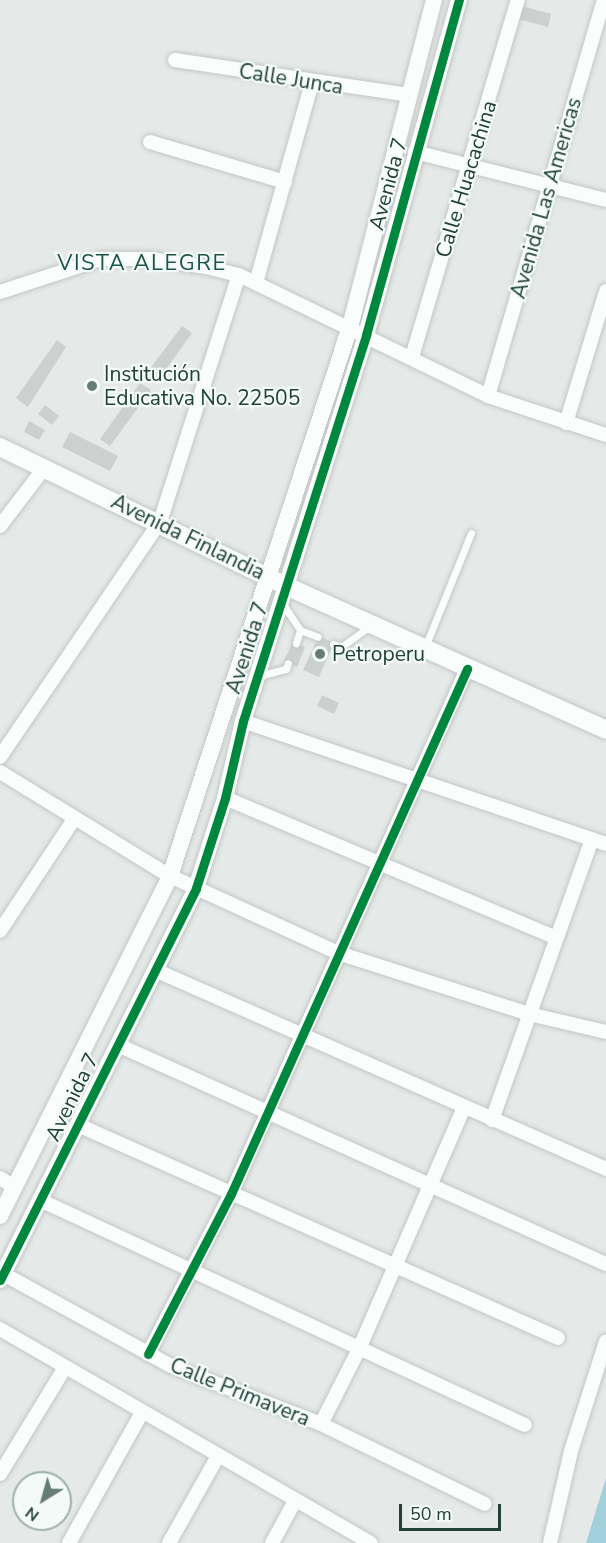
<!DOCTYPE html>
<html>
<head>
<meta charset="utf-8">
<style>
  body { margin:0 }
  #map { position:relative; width:606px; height:1543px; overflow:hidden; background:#e5eae8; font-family:"Nunito Sans",sans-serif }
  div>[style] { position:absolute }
  .water>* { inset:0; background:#a2cfdc }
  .building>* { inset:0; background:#ccd1cf }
  .roads { filter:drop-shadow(0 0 2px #c2c7c5) drop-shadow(0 0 2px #c2c7c5) }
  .service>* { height:7px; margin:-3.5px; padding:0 3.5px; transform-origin:3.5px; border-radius:3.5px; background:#fbfcfc }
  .minor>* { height:14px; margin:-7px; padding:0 7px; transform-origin:7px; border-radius:7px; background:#fbfcfc }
  .tertiary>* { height:16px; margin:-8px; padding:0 8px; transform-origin:8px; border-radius:8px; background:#fbfcfc }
  .secondary>* { height:18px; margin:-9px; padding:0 9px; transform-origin:9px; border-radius:9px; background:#fbfcfc }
  .cycleway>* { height:9px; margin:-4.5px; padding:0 4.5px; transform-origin:4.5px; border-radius:4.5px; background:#00873e }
  .dots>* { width:16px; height:16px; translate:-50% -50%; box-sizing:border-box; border:3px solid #f3faf7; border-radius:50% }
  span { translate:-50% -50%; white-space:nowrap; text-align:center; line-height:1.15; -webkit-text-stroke:4.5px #f3faf7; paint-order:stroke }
  .street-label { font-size:21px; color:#21403a }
  .poi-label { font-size:21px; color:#21403a }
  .left { translate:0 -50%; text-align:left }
  .neighbourhood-label { font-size:22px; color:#1b544a; letter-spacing:1.5px }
  .north { position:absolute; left:12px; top:1471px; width:60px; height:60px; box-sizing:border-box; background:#f3faf7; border:2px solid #9fb0ab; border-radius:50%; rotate:217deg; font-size:16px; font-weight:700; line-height:24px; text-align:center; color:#21403a }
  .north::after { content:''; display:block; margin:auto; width:21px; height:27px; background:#667c77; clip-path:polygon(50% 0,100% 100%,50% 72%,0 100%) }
  .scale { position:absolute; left:399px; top:1504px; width:102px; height:27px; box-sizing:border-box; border:3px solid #21403a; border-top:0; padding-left:8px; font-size:18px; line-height:21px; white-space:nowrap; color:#21403a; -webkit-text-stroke:4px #f3faf7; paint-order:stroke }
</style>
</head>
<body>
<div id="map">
  <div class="water">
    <div style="clip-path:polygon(606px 1478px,606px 1543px,586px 1543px)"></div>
  </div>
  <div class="building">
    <div style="clip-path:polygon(522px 6px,551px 14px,548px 27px,518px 19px)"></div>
    <div style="clip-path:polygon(182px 326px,192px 333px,156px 383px,145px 375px)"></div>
    <div style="clip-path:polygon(57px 340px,66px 347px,28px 407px,16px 398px)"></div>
    <div style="clip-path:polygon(140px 383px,151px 390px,110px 446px,100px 439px)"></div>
    <div style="clip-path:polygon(45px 405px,59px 416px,52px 425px,38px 414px)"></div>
    <div style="clip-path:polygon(29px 421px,45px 430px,39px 440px,24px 432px)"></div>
    <div style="clip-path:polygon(70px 432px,118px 456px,110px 471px,62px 447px)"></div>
    <div style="clip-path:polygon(319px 636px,334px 643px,319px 677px,303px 670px)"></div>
    <div style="clip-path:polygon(293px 641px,305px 647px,297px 667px,284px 661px)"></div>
    <div style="clip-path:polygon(322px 695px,339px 703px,334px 714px,317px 706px)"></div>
  </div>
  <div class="roads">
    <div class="service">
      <div style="left:282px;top:603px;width:32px;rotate:56deg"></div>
      <div style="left:300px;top:630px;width:14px;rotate:107deg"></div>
      <div style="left:300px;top:630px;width:19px;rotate:21deg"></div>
      <div style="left:333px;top:644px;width:9px;rotate:21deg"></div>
      <div style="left:341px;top:647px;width:37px;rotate:-36deg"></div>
      <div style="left:425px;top:647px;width:123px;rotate:-68deg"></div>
      <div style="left:259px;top:676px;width:28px;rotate:-15deg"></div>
      <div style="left:286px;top:669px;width:6px;rotate:-72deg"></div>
    </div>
    <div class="minor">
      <div style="left:175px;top:60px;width:236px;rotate:8.5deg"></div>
      <div style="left:150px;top:142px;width:141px;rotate:16.5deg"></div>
      <div style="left:415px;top:152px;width:197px;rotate:14.1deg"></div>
      <div style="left:256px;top:283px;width:208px;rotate:-74.4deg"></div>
      <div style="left:0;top:292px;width:106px;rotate:-18.1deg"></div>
      <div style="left:101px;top:259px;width:50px"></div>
      <div style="left:151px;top:259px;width:56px;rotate:8.3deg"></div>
      <div style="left:206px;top:267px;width:34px;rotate:14deg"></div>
      <div style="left:239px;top:275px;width:277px;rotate:25.9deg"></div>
      <div style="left:488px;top:396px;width:124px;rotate:18.3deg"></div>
      <div style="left:412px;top:357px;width:372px;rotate:-73.5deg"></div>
      <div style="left:488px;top:396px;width:413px;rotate:-73.7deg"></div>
      <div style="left:566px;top:423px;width:138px;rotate:-73.1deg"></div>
      <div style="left:0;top:526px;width:74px;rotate:-52.7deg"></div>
      <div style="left:243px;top:721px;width:383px;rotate:18.7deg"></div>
      <div style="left:0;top:757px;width:284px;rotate:-55.8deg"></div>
      <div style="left:160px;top:522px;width:259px;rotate:-72.3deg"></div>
      <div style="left:0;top:772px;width:199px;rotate:31.5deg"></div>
      <div style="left:170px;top:876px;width:185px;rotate:24.6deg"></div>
      <div style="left:338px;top:953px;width:201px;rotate:17.7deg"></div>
      <div style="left:529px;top:1014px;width:79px;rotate:13.2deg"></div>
      <div style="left:225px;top:798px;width:359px;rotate:22.9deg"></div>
      <div style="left:0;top:931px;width:134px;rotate:-56.5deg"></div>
      <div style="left:155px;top:970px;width:493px;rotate:23.8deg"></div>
      <div style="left:118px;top:1045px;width:535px;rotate:24.17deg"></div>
      <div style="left:492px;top:1120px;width:298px;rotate:-70.4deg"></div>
      <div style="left:78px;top:1125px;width:525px;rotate:23.93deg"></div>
      <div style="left:0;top:1178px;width:17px;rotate:33deg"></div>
      <div style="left:42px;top:1201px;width:532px;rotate:24.88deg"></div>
      <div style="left:0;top:1272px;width:195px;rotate:28.8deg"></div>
      <div style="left:171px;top:1366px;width:161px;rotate:21.1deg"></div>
      <div style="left:321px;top:1424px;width:182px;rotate:26deg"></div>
      <div style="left:0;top:1329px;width:428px;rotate:30deg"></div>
      <div style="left:148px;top:1354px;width:180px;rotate:-62.6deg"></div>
      <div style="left:231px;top:1194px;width:576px;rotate:-65.79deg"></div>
      <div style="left:321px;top:1424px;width:84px;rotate:-63.1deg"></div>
      <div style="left:359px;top:1349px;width:264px;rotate:-66.5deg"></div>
      <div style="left:0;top:1474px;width:123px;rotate:-58.6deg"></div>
      <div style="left:69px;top:1543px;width:148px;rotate:-60.8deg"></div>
      <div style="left:169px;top:1543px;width:100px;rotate:-60.6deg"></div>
      <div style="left:272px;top:1543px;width:48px;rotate:-61.3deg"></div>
      <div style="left:550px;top:1543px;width:94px;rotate:-77.1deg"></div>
      <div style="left:571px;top:1451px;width:115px;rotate:-72.3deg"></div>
    </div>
    <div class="tertiary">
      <div style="left:0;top:1216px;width:380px;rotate:-63.4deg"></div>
      <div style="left:170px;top:876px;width:578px;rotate:-71.85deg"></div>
      <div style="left:350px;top:327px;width:338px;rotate:-75.6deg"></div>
      <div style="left:0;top:1280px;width:438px;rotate:-63.4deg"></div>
      <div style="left:196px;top:888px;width:95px;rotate:-72.1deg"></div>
      <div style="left:225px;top:798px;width:79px;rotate:-76.8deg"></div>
      <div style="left:243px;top:721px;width:405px;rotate:-72.3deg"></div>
      <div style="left:366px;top:335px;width:348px;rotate:-74.5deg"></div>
    </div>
    <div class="secondary">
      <div style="left:0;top:447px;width:318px;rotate:25.9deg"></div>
      <div style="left:286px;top:586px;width:351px;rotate:24.2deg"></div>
    </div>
  </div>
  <div class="cycleway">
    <div style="left:0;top:1280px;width:438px;rotate:-63.4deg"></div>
    <div style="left:196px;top:888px;width:95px;rotate:-72.1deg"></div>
    <div style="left:225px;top:798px;width:79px;rotate:-76.8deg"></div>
    <div style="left:243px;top:721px;width:405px;rotate:-72.3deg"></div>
    <div style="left:366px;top:335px;width:348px;rotate:-74.5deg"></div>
    <div style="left:148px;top:1354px;width:180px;rotate:-62.6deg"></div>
    <div style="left:231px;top:1194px;width:576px;rotate:-65.79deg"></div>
  </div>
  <div class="dots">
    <div style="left:92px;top:386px;background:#667c77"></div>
    <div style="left:320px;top:654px;background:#667c77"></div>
  </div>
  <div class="street-label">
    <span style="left:291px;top:79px;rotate:9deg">Calle Junca</span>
    <span style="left:466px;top:179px;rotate:-73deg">Calle Huacachina</span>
    <span style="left:388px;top:184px;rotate:-75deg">Avenida 7</span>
    <span style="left:546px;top:198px;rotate:-74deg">Avenida Las Americas</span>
    <span style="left:188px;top:537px;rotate:26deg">Avenida Finlandia</span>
    <span style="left:247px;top:648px;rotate:-72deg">Avenida 7</span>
    <span style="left:72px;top:1097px;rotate:-64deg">Avenida 7</span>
    <span style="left:240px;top:1392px;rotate:22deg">Calle Primavera</span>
  </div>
  <div class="poi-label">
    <span class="left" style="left:104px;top:386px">Institución<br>Educativa No. 22505</span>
    <span class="left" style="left:332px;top:654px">Petroperu</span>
  </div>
  <div class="neighbourhood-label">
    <span style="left:142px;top:264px">VISTA ALEGRE</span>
  </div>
  <div class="north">N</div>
  <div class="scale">50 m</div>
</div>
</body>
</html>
